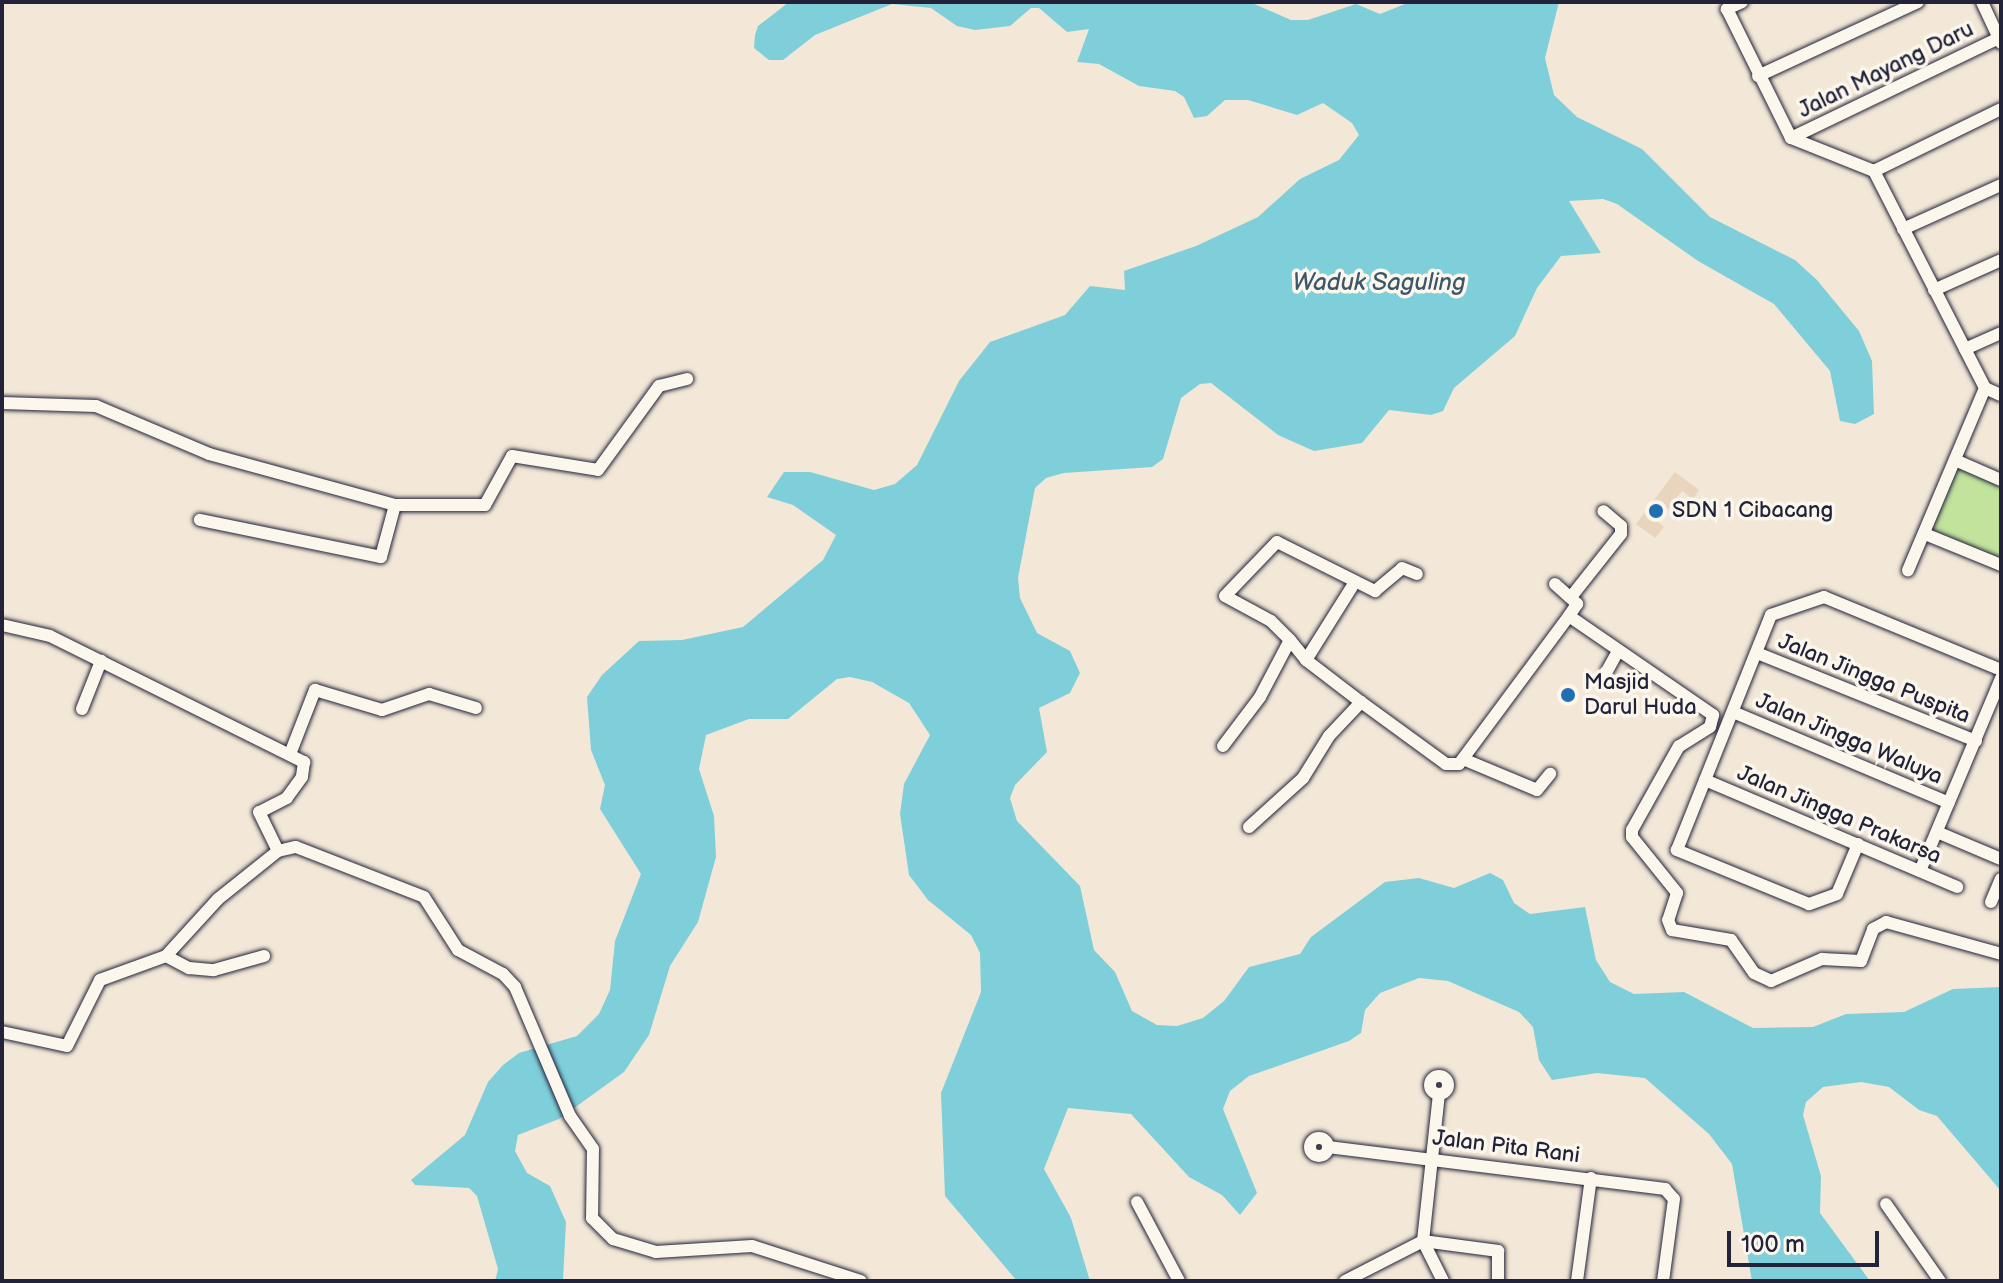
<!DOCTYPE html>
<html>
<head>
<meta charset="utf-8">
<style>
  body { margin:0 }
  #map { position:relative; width:2003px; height:1283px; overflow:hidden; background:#f3e8d7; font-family:"Balsamiq Sans",sans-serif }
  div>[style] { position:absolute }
  .built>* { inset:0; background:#e9d5be }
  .green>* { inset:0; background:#c1e39c }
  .water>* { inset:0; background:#7fcfdb }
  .roads { filter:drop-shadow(0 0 2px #22223b) drop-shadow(0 0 2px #22223b) }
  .minor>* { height:12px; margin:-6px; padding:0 6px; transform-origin:6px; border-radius:6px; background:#fbf7ec }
  .minor>.ring { margin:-6px; padding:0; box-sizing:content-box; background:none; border:12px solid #fbf7ec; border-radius:50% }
  .dots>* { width:22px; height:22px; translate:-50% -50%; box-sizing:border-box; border:4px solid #fbf7ec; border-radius:50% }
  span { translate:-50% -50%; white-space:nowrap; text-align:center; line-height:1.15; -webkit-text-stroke:7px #fbf7ec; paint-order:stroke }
  .street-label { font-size:22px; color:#22223b }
  .poi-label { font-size:22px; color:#22223b }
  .left { translate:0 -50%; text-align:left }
  .water-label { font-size:24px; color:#3e566b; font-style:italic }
  .frame { position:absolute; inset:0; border:4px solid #22223b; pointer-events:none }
  .scale { position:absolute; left:1727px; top:1231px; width:152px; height:36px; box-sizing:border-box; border:4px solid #22223b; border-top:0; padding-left:10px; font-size:24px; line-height:28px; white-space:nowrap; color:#22223b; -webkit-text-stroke:6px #fbf7ec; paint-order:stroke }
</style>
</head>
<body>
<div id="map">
  <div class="built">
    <div style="clip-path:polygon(1675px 472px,1699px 490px,1693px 499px,1682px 491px,1658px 522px,1664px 527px,1655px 538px,1636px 524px)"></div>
  </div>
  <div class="green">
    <div style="clip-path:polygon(1955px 467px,2001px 485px,2001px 560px,1929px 531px)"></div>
  </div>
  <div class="water">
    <div style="clip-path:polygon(789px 2px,1250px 2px,1291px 20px,1308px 20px,1356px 4px,1380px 14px,1410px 2px,1559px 2px,1545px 58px,1554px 95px,1577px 117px,1642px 149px,1710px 217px,1795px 260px,1817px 280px,1859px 331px,1872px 361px,1874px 414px,1855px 424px,1840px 421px,1830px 371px,1774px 304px,1698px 261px,1617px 204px,1603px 199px,1569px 201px,1601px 253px,1561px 256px,1537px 288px,1515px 336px,1454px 388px,1443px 411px,1431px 415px,1389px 410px,1362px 443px,1314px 451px,1278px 435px,1211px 383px,1200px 384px,1181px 398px,1163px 459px,1152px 467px,1064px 473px,1046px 478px,1035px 488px,1018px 578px,1020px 598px,1037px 633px,1070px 651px,1080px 673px,1070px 693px,1039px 708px,1047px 752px,1015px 785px,1010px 798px,1017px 821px,1080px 886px,1094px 950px,1115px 972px,1132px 1011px,1157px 1025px,1177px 1026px,1203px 1018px,1224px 1001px,1249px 967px,1300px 954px,1311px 937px,1385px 882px,1419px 878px,1454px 888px,1490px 873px,1503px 880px,1514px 903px,1530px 914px,1585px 907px,1596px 960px,1610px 982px,1634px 994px,1684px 992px,1753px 1028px,1813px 1027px,1846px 1014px,1904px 1012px,1953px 989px,2001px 987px,2001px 1191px,1937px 1116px,1919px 1110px,1889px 1087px,1861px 1082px,1823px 1087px,1806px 1102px,1803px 1115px,1821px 1176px,1820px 1213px,1870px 1281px,1752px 1281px,1732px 1164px,1709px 1134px,1645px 1078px,1597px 1073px,1552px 1080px,1539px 1060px,1533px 1027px,1519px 1012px,1448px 981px,1419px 978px,1380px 993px,1365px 1010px,1361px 1033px,1349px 1041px,1249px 1076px,1230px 1091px,1223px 1109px,1257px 1193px,1240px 1215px,1222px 1195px,1189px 1177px,1131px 1114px,1068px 1108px,1044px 1169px,1071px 1218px,1090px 1281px,1017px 1281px,945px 1196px,941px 1093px,981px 992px,980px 953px,971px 935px,928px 900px,909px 875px,900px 814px,904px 784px,930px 735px,909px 703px,872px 682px,850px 677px,837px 679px,788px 719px,749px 719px,706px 735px,699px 769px,714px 816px,716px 857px,698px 922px,670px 966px,649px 1035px,624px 1072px,559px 1119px,518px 1135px,515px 1151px,527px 1173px,550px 1186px,566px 1222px,563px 1280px,495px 1281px,498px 1269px,477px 1196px,469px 1188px,415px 1185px,411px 1180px,465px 1135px,488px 1082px,503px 1065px,519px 1053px,577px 1036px,599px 1014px,610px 990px,615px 941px,641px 874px,600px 809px,605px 785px,591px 750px,587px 697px,602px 675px,639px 641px,682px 640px,743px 627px,823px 560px,836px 535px,793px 505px,767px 497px,784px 472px,810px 472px,874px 490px,895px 484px,917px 465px,959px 381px,990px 342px,1065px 315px,1090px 286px,1125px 290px,1124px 271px,1196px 246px,1258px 217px,1300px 179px,1339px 160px,1359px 135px,1352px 123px,1323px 103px,1297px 115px,1248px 100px,1225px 100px,1207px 116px,1194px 118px,1184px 97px,1175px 91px,1139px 86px,1099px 64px,1077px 62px,1089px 29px,1067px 32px,1039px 8px,1031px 8px,1010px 26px,975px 30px,957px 26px,931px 8px,892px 4px,815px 35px,783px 60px,769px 60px,754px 48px,755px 35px,758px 26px)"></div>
  </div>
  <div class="roads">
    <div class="minor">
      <div style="left:1742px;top:2px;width:17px;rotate:155deg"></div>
      <div style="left:1727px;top:9px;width:144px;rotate:63.6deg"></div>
      <div style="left:1791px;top:138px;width:89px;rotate:21.7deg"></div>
      <div style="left:1874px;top:171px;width:244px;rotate:62.9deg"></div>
      <div style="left:1985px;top:388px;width:198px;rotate:112.9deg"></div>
      <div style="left:1982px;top:2px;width:45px;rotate:65.1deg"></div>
      <div style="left:1758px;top:76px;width:176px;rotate:-24.8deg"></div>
      <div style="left:1791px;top:138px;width:231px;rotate:-25.7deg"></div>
      <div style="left:1874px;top:171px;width:141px;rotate:-26deg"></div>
      <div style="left:1903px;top:229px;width:107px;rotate:-24.2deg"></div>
      <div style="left:1934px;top:290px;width:73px;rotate:-24.1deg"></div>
      <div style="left:1965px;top:349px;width:39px;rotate:-24deg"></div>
      <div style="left:1985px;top:388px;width:17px;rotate:24deg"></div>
      <div style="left:2px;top:403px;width:94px;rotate:1.8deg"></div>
      <div style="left:96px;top:406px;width:123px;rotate:23deg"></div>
      <div style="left:209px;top:454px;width:193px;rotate:15.3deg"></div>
      <div style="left:395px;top:505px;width:54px;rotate:105.1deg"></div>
      <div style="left:381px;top:557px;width:185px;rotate:-168.4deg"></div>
      <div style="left:1955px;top:460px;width:50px;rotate:23.5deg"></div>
      <div style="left:395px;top:505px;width:90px"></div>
      <div style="left:485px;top:505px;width:56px;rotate:-61.1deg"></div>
      <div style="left:512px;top:456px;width:87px;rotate:9.2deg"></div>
      <div style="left:598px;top:470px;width:104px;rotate:-54deg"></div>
      <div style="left:659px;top:386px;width:29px;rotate:-14deg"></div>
      <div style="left:1925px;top:534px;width:82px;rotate:22.2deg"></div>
      <div style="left:1555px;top:584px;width:30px;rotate:42deg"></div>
      <div style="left:1577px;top:604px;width:14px;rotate:124deg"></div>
      <div style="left:1571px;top:597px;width:80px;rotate:-51.6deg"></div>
      <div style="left:1621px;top:534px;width:8px;rotate:-90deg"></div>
      <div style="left:1621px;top:526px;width:23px;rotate:-140deg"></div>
      <div style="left:2px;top:625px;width:49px;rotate:12.9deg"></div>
      <div style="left:50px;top:636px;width:284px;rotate:26.4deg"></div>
      <div style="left:304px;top:762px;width:15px;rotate:98deg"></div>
      <div style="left:302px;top:777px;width:26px;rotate:126deg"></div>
      <div style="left:287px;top:798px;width:31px;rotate:153deg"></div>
      <div style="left:259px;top:812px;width:43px;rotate:64deg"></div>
      <div style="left:1290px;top:640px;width:27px;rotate:-135deg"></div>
      <div style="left:1271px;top:621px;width:52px;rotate:-151.5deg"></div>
      <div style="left:1225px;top:596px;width:75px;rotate:-46.1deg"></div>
      <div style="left:1277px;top:542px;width:110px;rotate:26.6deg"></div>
      <div style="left:1375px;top:591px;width:35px;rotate:-40deg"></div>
      <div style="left:1402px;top:568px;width:16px;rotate:22deg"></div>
      <div style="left:1757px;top:653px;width:236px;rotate:21.9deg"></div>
      <div style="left:1306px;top:660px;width:92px;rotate:-57.9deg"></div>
      <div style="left:1607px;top:671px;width:21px;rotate:-61deg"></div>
      <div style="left:82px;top:709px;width:52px;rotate:-68.4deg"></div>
      <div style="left:1733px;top:712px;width:234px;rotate:22.8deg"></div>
      <div style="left:1223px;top:746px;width:61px;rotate:-52.9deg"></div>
      <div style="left:1260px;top:697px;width:64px;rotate:-62.2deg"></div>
      <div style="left:1290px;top:640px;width:26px;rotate:51deg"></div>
      <div style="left:1306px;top:660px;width:69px;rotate:37.4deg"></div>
      <div style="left:290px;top:754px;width:69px;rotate:-68.7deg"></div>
      <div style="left:315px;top:690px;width:70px;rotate:16.6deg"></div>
      <div style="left:382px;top:710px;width:50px;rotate:-18.8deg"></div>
      <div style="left:429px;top:694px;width:49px;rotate:16.6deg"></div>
      <div style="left:1463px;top:759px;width:80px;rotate:22.7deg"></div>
      <div style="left:1537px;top:790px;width:21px;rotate:-51deg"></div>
      <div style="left:1705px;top:780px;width:274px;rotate:23deg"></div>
      <div style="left:1249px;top:827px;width:73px;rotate:-42.2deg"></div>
      <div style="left:1303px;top:778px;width:49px;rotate:-58.2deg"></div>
      <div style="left:1329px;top:736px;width:47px;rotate:-46.7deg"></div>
      <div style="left:1361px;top:702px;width:105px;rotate:36.1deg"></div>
      <div style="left:1446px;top:764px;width:13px"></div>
      <div style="left:1459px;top:764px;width:184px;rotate:-53.4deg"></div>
      <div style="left:1569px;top:616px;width:175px;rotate:34.5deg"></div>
      <div style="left:1713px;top:715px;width:12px;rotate:104deg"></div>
      <div style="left:1710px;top:727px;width:36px;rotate:148deg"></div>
      <div style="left:1679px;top:746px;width:96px;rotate:119.2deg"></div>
      <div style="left:1632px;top:830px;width:7px;rotate:90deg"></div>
      <div style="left:1632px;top:837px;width:72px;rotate:51.2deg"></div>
      <div style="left:1677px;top:893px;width:28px;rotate:108deg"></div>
      <div style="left:1668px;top:920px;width:11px;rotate:68deg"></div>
      <div style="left:1672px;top:930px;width:60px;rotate:9.6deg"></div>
      <div style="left:1731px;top:940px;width:40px;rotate:55.1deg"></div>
      <div style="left:1754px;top:973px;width:19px;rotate:25deg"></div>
      <div style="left:1771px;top:981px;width:56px;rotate:-23.3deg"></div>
      <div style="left:1822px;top:959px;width:39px;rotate:3deg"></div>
      <div style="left:1861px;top:961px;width:34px;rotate:-69deg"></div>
      <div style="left:1873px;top:929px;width:15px;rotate:-28deg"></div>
      <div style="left:1886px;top:922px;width:119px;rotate:15.5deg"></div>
      <div style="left:1937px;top:832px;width:69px;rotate:22.9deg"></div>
      <div style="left:1858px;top:844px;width:54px;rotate:112.8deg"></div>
      <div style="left:1837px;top:894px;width:30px;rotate:160deg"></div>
      <div style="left:1809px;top:904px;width:143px;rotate:-157.8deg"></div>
      <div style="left:1677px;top:850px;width:253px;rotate:-68.2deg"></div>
      <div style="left:1771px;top:615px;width:56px;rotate:-18.8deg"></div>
      <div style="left:1824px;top:597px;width:191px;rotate:22.4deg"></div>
      <div style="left:1920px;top:871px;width:209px;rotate:-67.2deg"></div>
      <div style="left:1991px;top:902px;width:25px;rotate:-67deg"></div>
      <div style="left:166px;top:956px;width:26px;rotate:28deg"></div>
      <div style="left:189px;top:968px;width:25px;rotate:5deg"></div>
      <div style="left:214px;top:970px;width:52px;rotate:-15.6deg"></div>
      <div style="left:2px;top:1032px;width:66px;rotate:12.2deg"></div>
      <div style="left:67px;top:1046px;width:74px;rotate:-63.4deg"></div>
      <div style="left:100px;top:980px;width:70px;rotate:-20deg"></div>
      <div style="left:166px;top:956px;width:77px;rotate:-47.6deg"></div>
      <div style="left:218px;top:899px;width:77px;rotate:-38.7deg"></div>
      <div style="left:278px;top:851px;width:18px;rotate:-13deg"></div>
      <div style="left:296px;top:847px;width:137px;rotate:21.3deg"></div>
      <div style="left:424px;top:897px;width:63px;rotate:57.3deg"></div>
      <div style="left:458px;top:950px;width:51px;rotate:28.1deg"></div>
      <div style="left:503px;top:974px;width:18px;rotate:47deg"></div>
      <div style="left:515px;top:987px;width:140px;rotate:66.9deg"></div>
      <div style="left:570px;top:1116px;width:40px;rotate:55.1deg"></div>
      <div style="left:593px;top:1149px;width:69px;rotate:90.8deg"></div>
      <div style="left:592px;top:1218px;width:30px;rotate:45deg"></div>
      <div style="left:613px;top:1239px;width:45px;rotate:16.8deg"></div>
      <div style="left:656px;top:1252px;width:96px;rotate:-3.6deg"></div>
      <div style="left:752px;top:1246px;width:114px;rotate:17.8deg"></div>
      <div class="ring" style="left:1430px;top:1076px;width:6px;height:6px"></div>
      <div class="ring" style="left:1310px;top:1138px;width:6px;height:6px"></div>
      <div style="left:1328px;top:1147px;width:340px;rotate:7.1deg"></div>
      <div style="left:1665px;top:1189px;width:13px;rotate:48deg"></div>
      <div style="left:1674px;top:1199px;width:83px;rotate:97.6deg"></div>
      <div style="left:1137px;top:1202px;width:89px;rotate:62deg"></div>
      <div style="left:1886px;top:1204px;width:94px;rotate:55deg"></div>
      <div style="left:1423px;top:1241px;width:148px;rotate:-83.8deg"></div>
      <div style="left:1423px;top:1241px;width:76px;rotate:7.6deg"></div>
      <div style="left:1498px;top:1251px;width:30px;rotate:90deg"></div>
      <div style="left:1423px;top:1241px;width:45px;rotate:63.4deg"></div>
      <div style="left:1345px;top:1281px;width:88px;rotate:-27.1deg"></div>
      <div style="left:1577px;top:1281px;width:104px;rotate:-82.3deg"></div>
    </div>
  </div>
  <div class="dots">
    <div style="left:1656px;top:511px;background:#1f6fb2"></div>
    <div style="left:1568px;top:695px;background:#1f6fb2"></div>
  </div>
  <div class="street-label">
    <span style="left:1886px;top:70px;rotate:-26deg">Jalan Mayang Daru</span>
    <span style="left:1874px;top:679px;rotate:22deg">Jalan Jingga Puspita</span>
    <span style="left:1849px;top:739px;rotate:23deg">Jalan Jingga Waluya</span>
    <span style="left:1839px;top:815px;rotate:23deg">Jalan Jingga Prakarsa</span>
    <span style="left:1506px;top:1147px;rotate:7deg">Jalan Pita Rani</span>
  </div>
  <div class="poi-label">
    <span class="left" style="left:1672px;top:511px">SDN 1 Cibacang</span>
    <span class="left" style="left:1584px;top:695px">Masjid<br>Darul Huda</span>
  </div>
  <div class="water-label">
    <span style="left:1379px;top:283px">Waduk Saguling</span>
  </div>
  <div class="frame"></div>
  <div class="scale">100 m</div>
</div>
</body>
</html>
